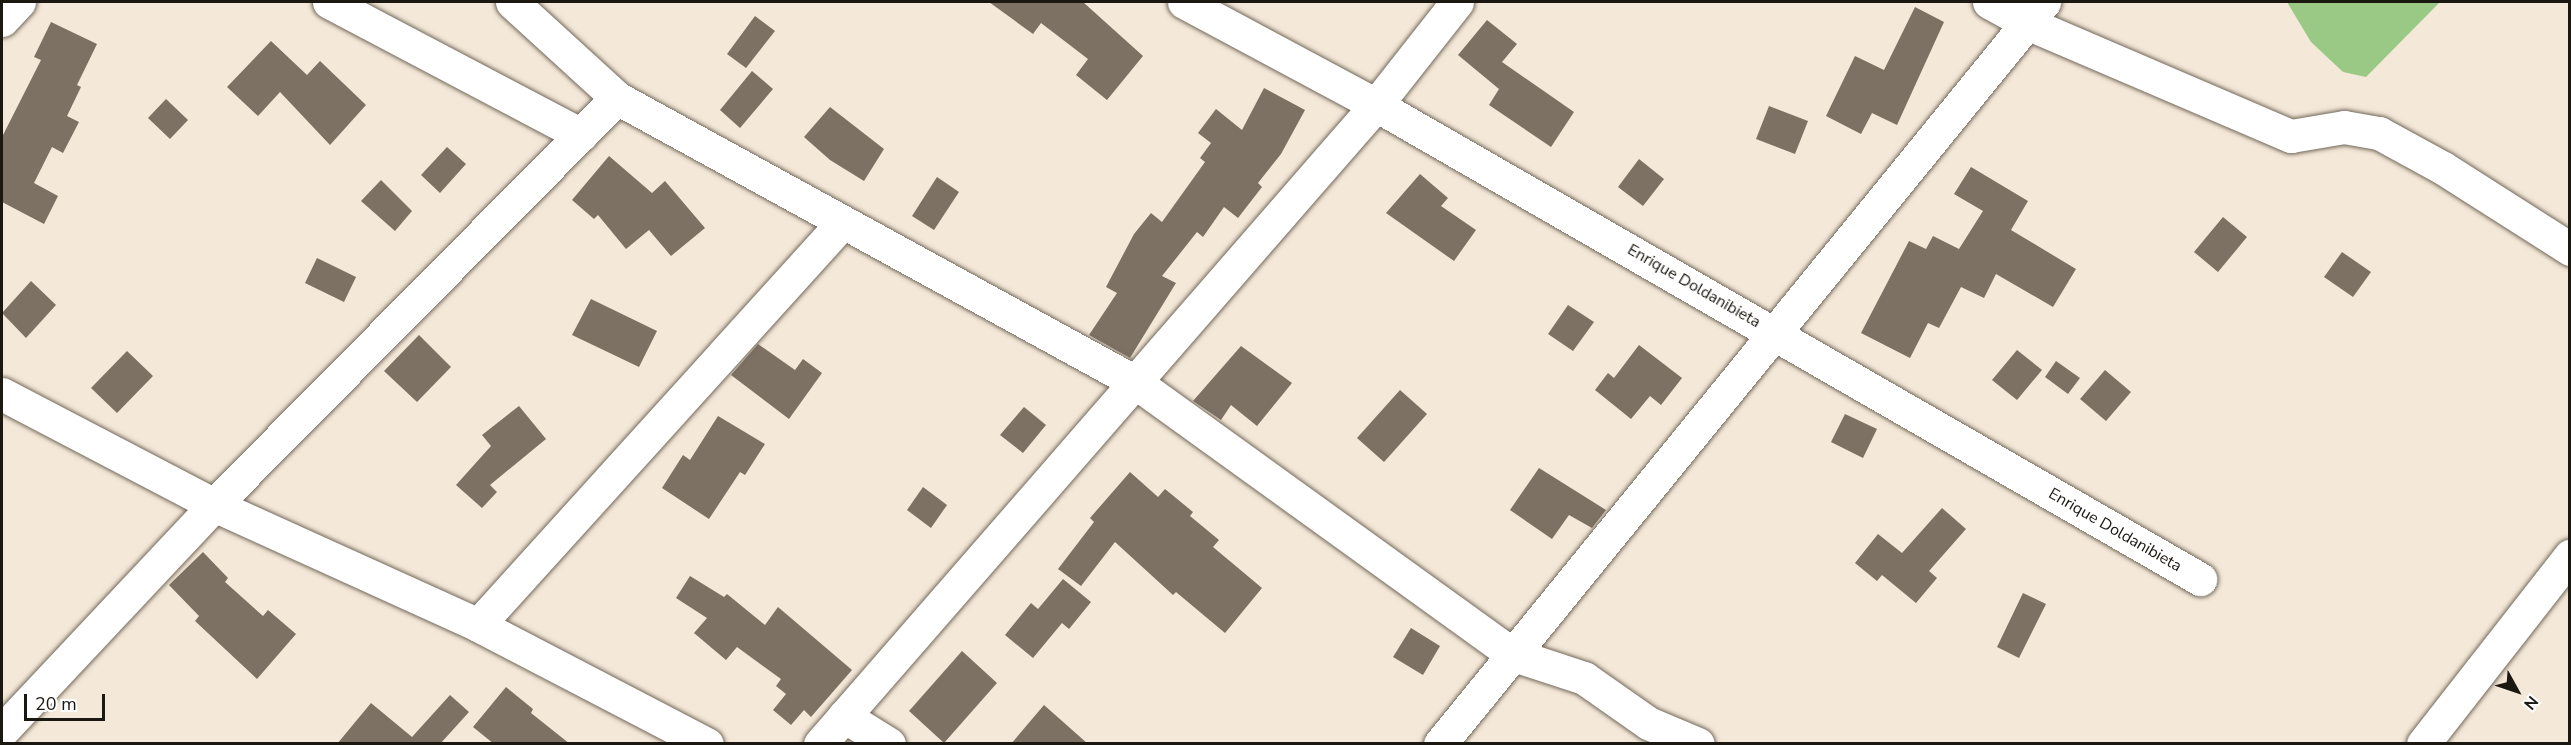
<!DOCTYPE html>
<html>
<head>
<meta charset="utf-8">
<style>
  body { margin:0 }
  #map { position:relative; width:2571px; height:745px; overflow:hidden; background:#f4e8d8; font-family:"Nunito Sans",sans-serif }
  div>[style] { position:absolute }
  .forest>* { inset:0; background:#99c984 }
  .building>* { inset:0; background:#7c7163 }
  .roads { filter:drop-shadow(0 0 2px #72685a) drop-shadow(0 0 2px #72685a) }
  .minor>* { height:33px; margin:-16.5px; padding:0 16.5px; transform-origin:16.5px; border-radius:16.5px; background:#fff }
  span { translate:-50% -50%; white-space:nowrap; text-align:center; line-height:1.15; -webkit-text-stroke:5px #fff; paint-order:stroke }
  .street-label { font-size:16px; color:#1b1711 }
  .frame { position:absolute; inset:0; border:3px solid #1b1711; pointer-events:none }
  .north { position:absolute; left:2487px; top:661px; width:60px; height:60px; -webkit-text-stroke:4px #fff; paint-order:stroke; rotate:130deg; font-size:16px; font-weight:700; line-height:24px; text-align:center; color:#1b1711 }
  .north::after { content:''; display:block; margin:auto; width:21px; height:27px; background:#1b1711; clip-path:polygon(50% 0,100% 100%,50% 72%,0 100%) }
  .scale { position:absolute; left:24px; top:694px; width:81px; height:27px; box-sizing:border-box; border:3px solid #1b1711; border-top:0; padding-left:8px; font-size:18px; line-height:21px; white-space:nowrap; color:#1b1711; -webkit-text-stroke:4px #fff; paint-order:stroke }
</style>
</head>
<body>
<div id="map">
  <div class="forest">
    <div style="clip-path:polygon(2287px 2px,2440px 2px,2366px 77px,2343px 72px,2311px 42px)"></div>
  </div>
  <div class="building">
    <div style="clip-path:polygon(989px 2px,1083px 2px,1143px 56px,1107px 100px,1076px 75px,1088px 59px,1041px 23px,1033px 34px)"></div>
    <div style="clip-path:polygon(1915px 7px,1944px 22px,1897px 125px,1872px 113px,1861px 134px,1826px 116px,1855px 56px,1884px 70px)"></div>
    <div style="clip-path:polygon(755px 16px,775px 31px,746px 68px,727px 54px)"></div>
    <div style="clip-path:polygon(1487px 20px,1517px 44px,1502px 62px,1574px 112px,1551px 147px,1489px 105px,1499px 89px,1458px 55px)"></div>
    <div style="clip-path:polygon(51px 22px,97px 44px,77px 85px,81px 87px,67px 116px,79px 122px,63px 153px,52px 147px,34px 183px,58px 196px,44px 224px,2px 202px,2px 137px,41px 60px,34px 57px)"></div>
    <div style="clip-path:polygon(271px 41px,307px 75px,320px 61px,366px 105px,330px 145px,280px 92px,258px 116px,227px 87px)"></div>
    <div style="clip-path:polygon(752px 71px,773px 89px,740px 128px,720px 110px)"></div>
    <div style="clip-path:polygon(1264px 88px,1305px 110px,1281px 154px,1258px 183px,1262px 187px,1238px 218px,1224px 207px,1203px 237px,1197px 232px,1162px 276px,1176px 283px,1130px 358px,1089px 335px,1117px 293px,1106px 287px,1134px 234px,1151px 213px,1162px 222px,1205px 162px,1200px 158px,1211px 143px,1198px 133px,1216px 109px,1242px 130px)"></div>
    <div style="clip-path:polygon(166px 99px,188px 120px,170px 139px,148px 118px)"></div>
    <div style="clip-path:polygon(1769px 106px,1808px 121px,1795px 154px,1756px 139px)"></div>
    <div style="clip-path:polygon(830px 107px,884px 149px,864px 181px,830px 160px,804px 137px)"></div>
    <div style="clip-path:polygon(447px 147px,466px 164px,440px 193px,421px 175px)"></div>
    <div style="clip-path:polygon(609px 156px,652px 193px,665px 181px,705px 228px,671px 256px,649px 230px,626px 249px,598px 215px,594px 219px,572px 200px)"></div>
    <div style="clip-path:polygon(1639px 159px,1664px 179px,1643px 206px,1618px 187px)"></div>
    <div style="clip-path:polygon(1971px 167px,2028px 201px,2011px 230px,2076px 269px,2053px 307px,1996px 274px,1984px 298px,1961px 287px,1939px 328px,1928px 323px,1910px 358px,1861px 333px,1909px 241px,1926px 249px,1933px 236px,1959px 249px,1983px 211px,1954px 194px)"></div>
    <div style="clip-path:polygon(1420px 174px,1448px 198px,1441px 206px,1476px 230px,1454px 261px,1386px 213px)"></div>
    <div style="clip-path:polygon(937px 177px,959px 192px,934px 230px,912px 216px)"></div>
    <div style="clip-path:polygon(381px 180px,412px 211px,395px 231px,361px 201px)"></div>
    <div style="clip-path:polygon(2223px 217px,2247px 237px,2218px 272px,2194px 252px)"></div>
    <div style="clip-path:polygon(2342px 252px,2371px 272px,2353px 297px,2324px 277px)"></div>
    <div style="clip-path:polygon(317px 258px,356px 277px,344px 302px,305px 283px)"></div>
    <div style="clip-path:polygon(31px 281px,56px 305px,26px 338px,2px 313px)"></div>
    <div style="clip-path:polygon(591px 299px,657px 331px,639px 367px,572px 335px)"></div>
    <div style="clip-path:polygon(1568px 305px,1594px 322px,1573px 351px,1548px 334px)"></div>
    <div style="clip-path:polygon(419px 335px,451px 367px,417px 402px,384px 371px)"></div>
    <div style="clip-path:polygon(758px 344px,795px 370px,803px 359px,822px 373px,789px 419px,731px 375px)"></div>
    <div style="clip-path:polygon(1639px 345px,1682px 378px,1661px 405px,1650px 396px,1631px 419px,1595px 390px,1608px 373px,1614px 378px)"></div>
    <div style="clip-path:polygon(1241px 346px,1292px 383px,1257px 426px,1231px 405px,1221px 420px,1193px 401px)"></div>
    <div style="clip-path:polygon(2017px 350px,2042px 370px,2017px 400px,1992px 380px)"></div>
    <div style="clip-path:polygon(127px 351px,153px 376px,117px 413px,91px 388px)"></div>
    <div style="clip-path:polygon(2056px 361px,2080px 378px,2068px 394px,2045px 377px)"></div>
    <div style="clip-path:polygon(2105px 370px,2131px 392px,2106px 421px,2080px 399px)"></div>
    <div style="clip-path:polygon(1400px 390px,1427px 414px,1384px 462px,1357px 438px)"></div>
    <div style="clip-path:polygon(519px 406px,546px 439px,490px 485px,497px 492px,482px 508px,456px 485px,491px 446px,482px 435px)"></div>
    <div style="clip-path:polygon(1024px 407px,1046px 425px,1023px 453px,1000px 435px)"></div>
    <div style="clip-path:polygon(1845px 414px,1877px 429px,1863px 458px,1831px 442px)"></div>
    <div style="clip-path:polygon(718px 416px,765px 444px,745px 475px,740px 472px,709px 519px,662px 488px,683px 455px,690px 460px)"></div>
    <div style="clip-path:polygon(1539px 468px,1606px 510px,1592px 528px,1569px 515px,1552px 539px,1510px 510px)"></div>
    <div style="clip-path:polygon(1130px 472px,1158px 497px,1165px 489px,1193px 512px,1190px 516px,1219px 540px,1213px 547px,1262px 588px,1225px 633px,1176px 592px,1173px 595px,1115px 542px,1081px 586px,1058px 569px,1094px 522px,1090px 518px)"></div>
    <div style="clip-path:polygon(923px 487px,947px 505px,931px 528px,907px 510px)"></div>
    <div style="clip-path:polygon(1942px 508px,1966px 529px,1929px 571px,1937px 578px,1916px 603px,1882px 575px,1877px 581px,1855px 563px,1878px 534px,1902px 553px)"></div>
    <div style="clip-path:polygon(203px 552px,228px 578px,225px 582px,263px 616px,268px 610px,296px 634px,257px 679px,195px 621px,199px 616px,169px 585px)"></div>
    <div style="clip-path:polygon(690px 576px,724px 597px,727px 594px,765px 625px,778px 607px,852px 670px,811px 717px,804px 710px,791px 725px,773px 710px,786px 694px,776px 686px,781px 679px,737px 647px,726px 660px,694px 633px,707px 618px,676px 598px)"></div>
    <div style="clip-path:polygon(1063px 579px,1091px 602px,1069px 629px,1062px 623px,1033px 658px,1005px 635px,1031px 603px,1038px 609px)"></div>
    <div style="clip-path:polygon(2023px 593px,2046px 604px,2019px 658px,1997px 647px)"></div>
    <div style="clip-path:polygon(1411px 628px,1440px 646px,1423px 675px,1393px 657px)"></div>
    <div style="clip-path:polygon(962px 651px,997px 683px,944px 743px,909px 711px)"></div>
    <div style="clip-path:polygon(506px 687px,533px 709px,531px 713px,570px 744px,494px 744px,473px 727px)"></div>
    <div style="clip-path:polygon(450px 695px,469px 712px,440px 744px,337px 744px,371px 703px,412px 737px)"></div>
    <div style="clip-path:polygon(1044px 705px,1088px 744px,1011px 744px)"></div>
  </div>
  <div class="roads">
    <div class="minor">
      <div style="left:329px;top:2px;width:285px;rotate:27.8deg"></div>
      <div style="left:512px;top:2px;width:142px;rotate:42.4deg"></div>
      <div style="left:617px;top:98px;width:591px;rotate:28.73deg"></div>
      <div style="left:1135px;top:382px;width:467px;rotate:35.8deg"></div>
      <div style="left:1514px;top:655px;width:74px;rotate:18.2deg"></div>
      <div style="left:1584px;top:678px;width:78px;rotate:35.1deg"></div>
      <div style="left:1648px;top:723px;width:54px;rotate:22.8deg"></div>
      <div style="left:1184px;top:2px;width:218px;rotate:28.2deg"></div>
      <div style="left:1376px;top:105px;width:951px;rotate:29.91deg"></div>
      <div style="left:1989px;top:2px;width:43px;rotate:28.9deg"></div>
      <div style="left:2027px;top:23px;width:287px;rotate:23.2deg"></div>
      <div style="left:2291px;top:136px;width:54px;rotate:-9.6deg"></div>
      <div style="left:2344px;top:127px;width:36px;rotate:10deg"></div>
      <div style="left:2379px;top:133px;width:73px;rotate:28.7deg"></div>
      <div style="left:2443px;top:168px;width:151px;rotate:32.5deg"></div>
      <div style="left:2px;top:20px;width:25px;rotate:-47deg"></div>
      <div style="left:2px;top:394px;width:239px;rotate:27.6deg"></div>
      <div style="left:214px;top:505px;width:290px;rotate:24.4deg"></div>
      <div style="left:478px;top:625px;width:258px;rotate:27.5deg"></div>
      <div style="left:478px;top:625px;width:542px;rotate:-47.84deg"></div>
      <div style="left:844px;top:716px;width:53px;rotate:31.9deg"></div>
      <div style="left:2px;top:731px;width:310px;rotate:-46.8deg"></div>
      <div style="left:214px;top:505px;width:573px;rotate:-45.28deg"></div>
      <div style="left:820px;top:744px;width:847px;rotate:-48.97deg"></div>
      <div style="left:1376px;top:105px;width:131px;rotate:-51.8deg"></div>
      <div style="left:1440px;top:744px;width:957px;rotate:-50.85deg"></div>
      <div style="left:2423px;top:744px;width:239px;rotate:-52deg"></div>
    </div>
  </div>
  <div class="street-label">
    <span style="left:1694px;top:286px;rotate:30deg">Enrique Doldanibieta</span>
    <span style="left:2115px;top:530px;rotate:30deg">Enrique Doldanibieta</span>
  </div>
  <div class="frame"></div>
  <div class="north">N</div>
  <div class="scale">20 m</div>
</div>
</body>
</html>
